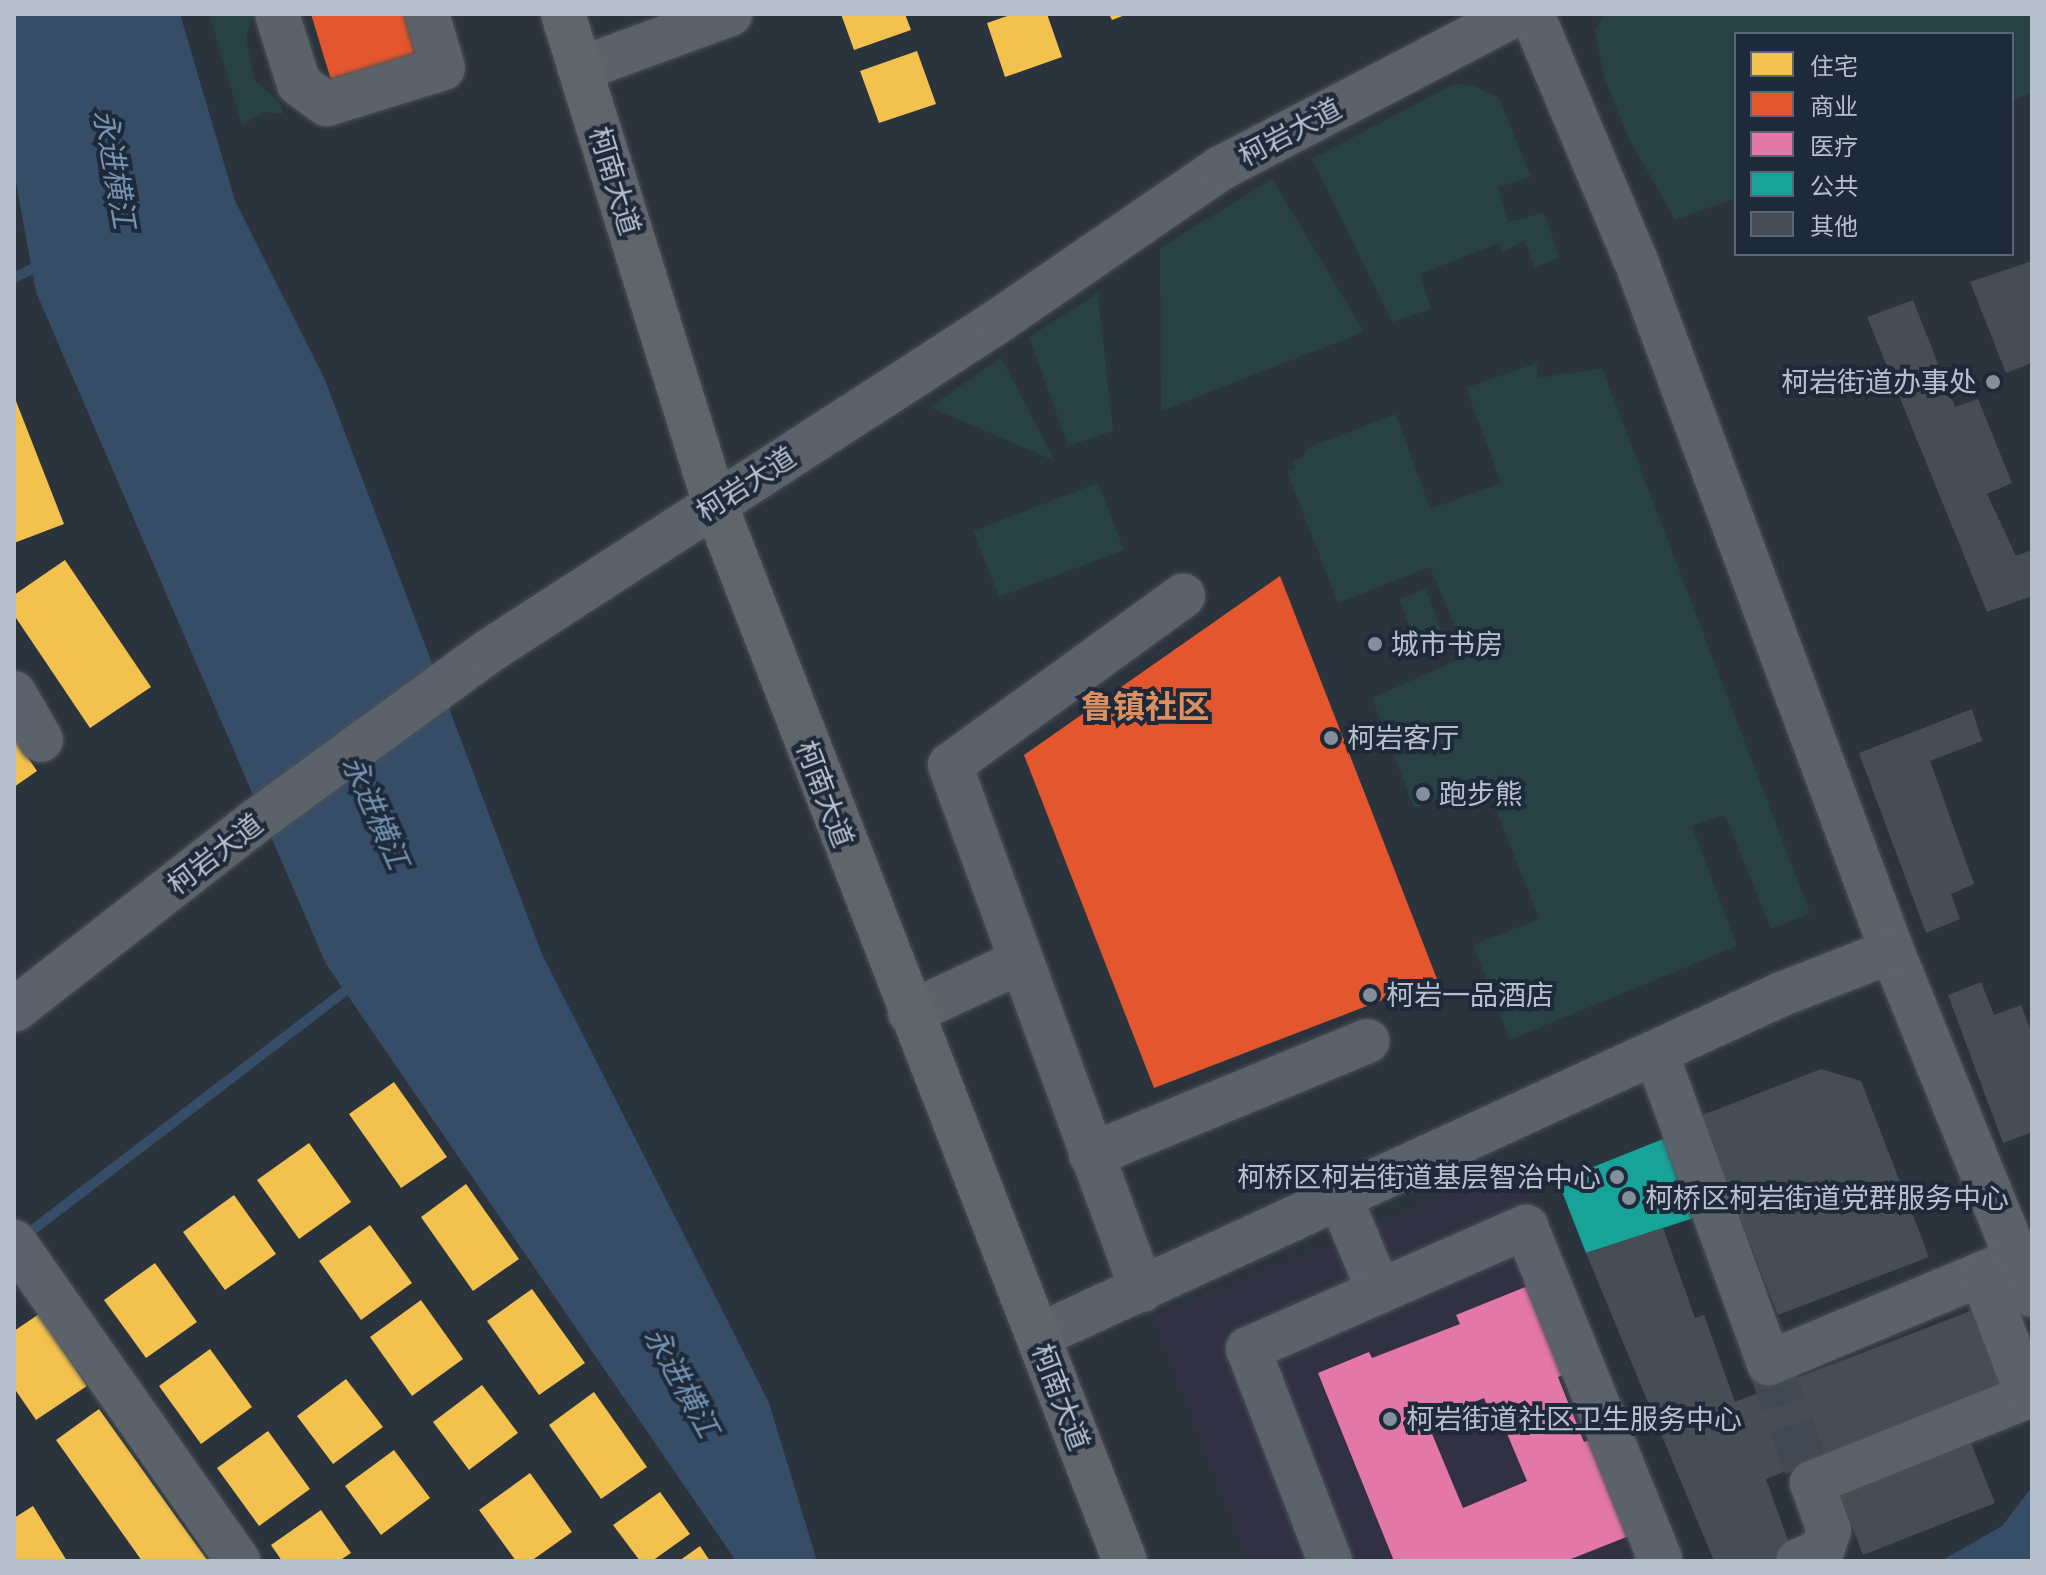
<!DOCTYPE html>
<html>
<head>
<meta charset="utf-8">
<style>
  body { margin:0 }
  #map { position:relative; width:2046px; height:1575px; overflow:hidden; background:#2b343d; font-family:Quicksand,"Noto Sans SC",sans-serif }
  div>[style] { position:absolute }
  .medical>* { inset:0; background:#323143 }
  .green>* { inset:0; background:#274144 }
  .water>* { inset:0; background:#364d68 }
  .homes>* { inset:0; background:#f2c14e }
  .shops>* { inset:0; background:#e4572e }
  .health>* { inset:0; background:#e377a8 }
  .public>* { inset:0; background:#17a398 }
  .stream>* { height:10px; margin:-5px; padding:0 5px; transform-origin:5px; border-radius:5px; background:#364d68 }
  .building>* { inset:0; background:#464d55 }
  .minor-tunnel>* { height:44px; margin-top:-22px; transform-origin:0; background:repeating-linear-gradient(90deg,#404953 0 44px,transparent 0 66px) }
  .roads { filter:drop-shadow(0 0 2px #4a5057) drop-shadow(0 0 2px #4a5057) }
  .minor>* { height:44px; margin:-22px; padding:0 22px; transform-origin:22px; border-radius:22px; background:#5c626a }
  .major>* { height:44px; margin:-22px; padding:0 22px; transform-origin:22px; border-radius:22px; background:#5f656b }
  .dots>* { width:22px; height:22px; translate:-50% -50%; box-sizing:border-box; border:4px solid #1e2a39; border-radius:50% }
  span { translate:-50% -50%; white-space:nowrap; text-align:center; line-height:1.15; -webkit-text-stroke:8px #1e2a39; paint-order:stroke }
  .street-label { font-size:28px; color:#b6c0cd }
  .poi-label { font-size:28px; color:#b6c0cd }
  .right { translate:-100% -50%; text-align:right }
  .left { translate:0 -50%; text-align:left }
  .water-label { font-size:30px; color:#7493b2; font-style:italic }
  .quarter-label { font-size:32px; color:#de8f60; font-weight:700 }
  .frame { position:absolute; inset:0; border:16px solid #b6c0cd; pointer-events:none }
  .legend { position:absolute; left:1734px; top:32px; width:280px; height:224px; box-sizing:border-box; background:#1e2a39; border:2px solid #5b6674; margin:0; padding:10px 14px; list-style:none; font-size:24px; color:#b6c0cd }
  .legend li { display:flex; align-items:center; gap:16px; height:40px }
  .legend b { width:40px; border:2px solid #5b6674 }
</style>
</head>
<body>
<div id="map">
  <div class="medical">
    <div style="clip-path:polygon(1518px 1164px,1672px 1561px,1249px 1561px,1153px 1317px)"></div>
  </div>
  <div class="green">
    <div style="clip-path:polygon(209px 14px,254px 14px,246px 36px,254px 80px,280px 102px,283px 114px,265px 112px,242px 125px)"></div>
    <div style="clip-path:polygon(1604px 14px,2032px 14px,2032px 93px,2012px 100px,2012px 34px,1736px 34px,1736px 198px,1675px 220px,1627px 135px,1605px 80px,1595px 30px)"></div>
    <div style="clip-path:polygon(1454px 84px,1472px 85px,1499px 98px,1531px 177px,1498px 187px,1508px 222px,1544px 213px,1559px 257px,1535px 268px,1524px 241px,1503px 252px,1499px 243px,1420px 274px,1431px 309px,1392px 322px,1312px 159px)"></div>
    <div style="clip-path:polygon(1272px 179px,1364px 332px,1161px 411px,1160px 248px)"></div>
    <div style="clip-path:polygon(1098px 293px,1113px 431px,1068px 446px,1029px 337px)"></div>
    <div style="clip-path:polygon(1001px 358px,1055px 461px,930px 407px)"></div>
    <div style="clip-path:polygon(1537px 363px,1538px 378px,1602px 368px,1810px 913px,1771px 929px,1725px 815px,1692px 826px,1737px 946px,1510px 1040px,1473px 945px,1539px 919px,1486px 784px,1414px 808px,1372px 698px,1467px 656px,1430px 567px,1338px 603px,1287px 472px,1295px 470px,1294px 461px,1303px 457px,1307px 448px,1396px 414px,1430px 509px,1501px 483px,1466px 388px)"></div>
    <div style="clip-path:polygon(1098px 483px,1124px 550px,999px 597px,973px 531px)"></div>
    <div style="clip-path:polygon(1426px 589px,1448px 648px,1422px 658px,1399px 599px)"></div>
  </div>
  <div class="water">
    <div style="clip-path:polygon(14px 14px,180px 14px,235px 201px,325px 380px,541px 952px,769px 1403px,817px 1561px,736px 1561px,326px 964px,36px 292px,14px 172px)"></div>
    <div style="clip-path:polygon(2032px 1487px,2032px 1561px,1941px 1561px,2002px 1526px)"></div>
  </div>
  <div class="homes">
    <div style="clip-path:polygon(841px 14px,905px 14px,911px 30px,854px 50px)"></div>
    <div style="clip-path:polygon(1013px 14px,1047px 14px,1062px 57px,1005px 77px,987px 23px)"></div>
    <div style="clip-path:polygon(1109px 14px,1128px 14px,1112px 20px)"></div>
    <div style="clip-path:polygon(917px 51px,936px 104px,879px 123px,860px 71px)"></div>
    <div style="clip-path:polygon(14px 396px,64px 524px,14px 543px)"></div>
    <div style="clip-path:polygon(65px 560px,151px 687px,90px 728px,14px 615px,14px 595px)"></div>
    <div style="clip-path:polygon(14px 737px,37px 771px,14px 787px)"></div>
    <div style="clip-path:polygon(394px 1082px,447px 1157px,401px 1188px,349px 1114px)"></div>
    <div style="clip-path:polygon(309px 1143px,351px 1202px,299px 1239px,257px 1180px)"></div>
    <div style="clip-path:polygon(466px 1184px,519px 1259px,473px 1291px,421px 1217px)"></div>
    <div style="clip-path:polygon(234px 1195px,276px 1254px,225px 1290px,183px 1232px)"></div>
    <div style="clip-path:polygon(370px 1225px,412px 1283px,361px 1320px,319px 1261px)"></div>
    <div style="clip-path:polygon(155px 1263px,197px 1322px,146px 1358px,104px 1300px)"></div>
    <div style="clip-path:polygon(532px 1289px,585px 1363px,539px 1395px,487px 1321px)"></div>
    <div style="clip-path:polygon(421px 1300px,463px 1359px,412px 1396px,370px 1337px)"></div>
    <div style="clip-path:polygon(39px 1314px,87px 1386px,36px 1420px,14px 1388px,14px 1331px)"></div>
    <div style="clip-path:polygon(210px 1349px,252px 1407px,201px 1444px,159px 1386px)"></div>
    <div style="clip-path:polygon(346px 1379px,383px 1427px,333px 1464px,297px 1416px)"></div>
    <div style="clip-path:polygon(482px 1385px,518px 1433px,469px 1470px,433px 1422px)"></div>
    <div style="clip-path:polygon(594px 1392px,647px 1467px,601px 1499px,549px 1425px)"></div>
    <div style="clip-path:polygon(99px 1409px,179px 1521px,208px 1561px,142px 1561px,56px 1440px)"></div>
    <div style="clip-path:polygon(268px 1431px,310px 1489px,259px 1526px,217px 1468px)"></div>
    <div style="clip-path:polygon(394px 1450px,430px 1498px,381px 1535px,345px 1486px)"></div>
    <div style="clip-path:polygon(530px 1473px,572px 1532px,531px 1561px,516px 1561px,479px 1510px)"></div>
    <div style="clip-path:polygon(660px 1492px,690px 1534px,652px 1561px,640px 1561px,613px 1525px)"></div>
    <div style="clip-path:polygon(33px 1506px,67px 1561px,14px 1561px,14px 1518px)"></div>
    <div style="clip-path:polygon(321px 1510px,351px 1553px,339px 1561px,282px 1561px,271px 1545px)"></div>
    <div style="clip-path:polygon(700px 1546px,710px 1561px,679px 1561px)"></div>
  </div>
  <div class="shops">
    <div style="clip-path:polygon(311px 14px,409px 14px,426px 65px,334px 90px)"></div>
    <div style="clip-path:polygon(1280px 576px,1437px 979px,1154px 1088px,1024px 755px)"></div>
  </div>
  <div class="health">
    <div style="clip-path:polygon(evenodd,1540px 1281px,1571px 1372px,1558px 1377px,1584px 1442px,1600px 1436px,1639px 1532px,1566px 1561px,1394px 1561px,1318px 1373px,1369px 1352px,1372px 1358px,1460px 1324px,1456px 1315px,1540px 1281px,1484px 1398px,1488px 1408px,1495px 1405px,1527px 1481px,1463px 1508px,1430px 1429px,1445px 1422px,1442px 1415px,1484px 1398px)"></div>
  </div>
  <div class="public">
    <div style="clip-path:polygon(1668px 1137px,1700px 1216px,1586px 1253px,1558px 1181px)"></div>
  </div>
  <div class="stream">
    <div style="left:14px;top:278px;width:30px;rotate:-27deg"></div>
    <div style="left:22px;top:1238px;width:419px;rotate:-37.4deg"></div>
  </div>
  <div class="building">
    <div style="clip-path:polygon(2032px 261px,2032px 363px,2006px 373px,1970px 282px)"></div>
    <div style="clip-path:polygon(1913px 300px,1955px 407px,1978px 399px,2012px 483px,1987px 494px,2016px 556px,2032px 550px,2032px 596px,1987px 612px,1867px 317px)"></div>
    <div style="clip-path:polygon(1972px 709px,1982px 741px,1930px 761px,1974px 884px,1951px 894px,1960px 919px,1926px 933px,1859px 753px)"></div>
    <div style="clip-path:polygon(1981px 982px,1994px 1015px,2021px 1005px,2032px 1034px,2032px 1132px,2003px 1143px,1948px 995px)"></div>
    <div style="clip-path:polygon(1821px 1069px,1861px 1081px,1929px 1257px,1778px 1315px,1700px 1116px)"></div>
    <div style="clip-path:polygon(1663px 1228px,1695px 1318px,1704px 1315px,1735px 1402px,1978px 1308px,2005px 1383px,1766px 1479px,1792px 1552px,1770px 1561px,1714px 1561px,1586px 1253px)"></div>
    <div style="clip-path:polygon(1967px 1433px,1995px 1503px,1863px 1555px,1835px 1482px)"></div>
  </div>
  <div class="minor-tunnel">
    <div style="left:1769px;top:1363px;width:127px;rotate:70.3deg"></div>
  </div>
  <div class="roads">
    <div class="minor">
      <div style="left:277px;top:14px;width:73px;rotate:72.6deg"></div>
      <div style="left:299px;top:84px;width:34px;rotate:36deg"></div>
      <div style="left:327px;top:104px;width:121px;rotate:-17.2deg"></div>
      <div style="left:443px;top:68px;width:56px;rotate:-106.5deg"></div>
      <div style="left:1532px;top:14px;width:268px;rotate:67.2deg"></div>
      <div style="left:1636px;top:261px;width:736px;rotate:69.64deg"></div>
      <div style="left:1892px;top:951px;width:371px;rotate:67.9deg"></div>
      <div style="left:580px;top:69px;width:160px;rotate:-20.1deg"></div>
      <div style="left:14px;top:693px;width:54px;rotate:60.1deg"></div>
      <div style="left:14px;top:1010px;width:307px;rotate:-38deg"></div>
      <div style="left:256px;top:821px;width:288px;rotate:-36.1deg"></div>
      <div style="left:489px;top:651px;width:605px;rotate:-32.93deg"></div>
      <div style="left:997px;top:322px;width:272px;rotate:-34.5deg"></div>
      <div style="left:1221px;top:168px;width:332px;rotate:-27.6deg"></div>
      <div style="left:910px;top:1013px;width:120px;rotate:-25.1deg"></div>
      <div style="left:1656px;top:1053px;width:330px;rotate:70deg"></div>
      <div style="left:1769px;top:1363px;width:270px;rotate:-22.7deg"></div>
      <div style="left:1091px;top:1155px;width:299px;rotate:-22.4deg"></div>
      <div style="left:1341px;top:1200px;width:99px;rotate:67.3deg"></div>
      <div style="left:14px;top:1242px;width:390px;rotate:54.9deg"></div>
      <div style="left:1142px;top:1290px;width:559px;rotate:-110.09deg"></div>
      <div style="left:950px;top:765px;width:288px;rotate:-36deg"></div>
      <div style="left:1038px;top:1336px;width:819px;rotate:-24.69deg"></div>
      <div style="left:1782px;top:994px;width:118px;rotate:-21.4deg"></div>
      <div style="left:1330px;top:1561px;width:227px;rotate:-111.1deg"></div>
      <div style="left:1248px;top:1349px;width:304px;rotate:-23.7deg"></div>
      <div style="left:1526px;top:1227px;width:358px;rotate:68deg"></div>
      <div style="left:1660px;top:1559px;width:4px;rotate:153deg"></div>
      <div style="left:1798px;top:1561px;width:26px;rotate:-23deg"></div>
      <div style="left:1822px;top:1551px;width:22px;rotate:-72deg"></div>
      <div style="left:1829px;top:1530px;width:50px;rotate:-109.9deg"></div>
      <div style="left:1812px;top:1483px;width:233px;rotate:-21.9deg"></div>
      <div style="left:2028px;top:1396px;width:129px;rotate:-110.8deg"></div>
    </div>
    <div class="major">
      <div style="left:563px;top:14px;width:513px;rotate:72.77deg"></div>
      <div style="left:715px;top:504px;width:1134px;rotate:68.8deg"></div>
    </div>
  </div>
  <div class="dots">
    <div style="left:1993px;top:382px;background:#858f9b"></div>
    <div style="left:1375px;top:644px;background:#858f9b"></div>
    <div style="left:1331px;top:738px;background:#858f9b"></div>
    <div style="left:1423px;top:794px;background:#858f9b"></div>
    <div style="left:1370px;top:995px;background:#858f9b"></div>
    <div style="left:1617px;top:1177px;background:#858f9b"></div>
    <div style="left:1629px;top:1198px;background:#858f9b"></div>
    <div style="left:1390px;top:1419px;background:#858f9b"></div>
  </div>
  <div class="street-label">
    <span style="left:1290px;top:132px;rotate:-28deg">柯岩大道</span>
    <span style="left:615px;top:181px;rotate:73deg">柯南大道</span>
    <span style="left:746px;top:484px;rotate:-33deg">柯岩大道</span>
    <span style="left:825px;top:794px;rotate:69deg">柯南大道</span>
    <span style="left:215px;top:854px;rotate:-38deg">柯岩大道</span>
    <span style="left:1061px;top:1397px;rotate:69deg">柯南大道</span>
  </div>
  <div class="poi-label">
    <span class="right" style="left:1977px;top:382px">柯岩街道办事处</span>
    <span class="left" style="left:1391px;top:644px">城市书房</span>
    <span class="left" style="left:1347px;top:738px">柯岩客厅</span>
    <span class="left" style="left:1439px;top:794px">跑步熊</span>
    <span class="left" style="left:1386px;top:995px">柯岩一品酒店</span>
    <span class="right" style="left:1601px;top:1177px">柯桥区柯岩街道基层智治中心</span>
    <span class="left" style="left:1645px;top:1198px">柯桥区柯岩街道党群服务中心</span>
    <span class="left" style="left:1406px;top:1419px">柯岩街道社区卫生服务中心</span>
  </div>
  <div class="water-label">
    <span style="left:115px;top:169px;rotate:80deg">永进横江</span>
    <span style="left:376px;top:812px;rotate:66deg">永进横江</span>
    <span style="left:682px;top:1382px;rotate:61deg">永进横江</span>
  </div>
  <div class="quarter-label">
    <span style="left:1145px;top:706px">鲁镇社区</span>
  </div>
  <div class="frame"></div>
  <ul class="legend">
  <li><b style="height:22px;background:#f2c14e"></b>住宅</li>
  <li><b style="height:22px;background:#e4572e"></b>商业</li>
  <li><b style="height:22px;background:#e377a8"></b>医疗</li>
  <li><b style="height:22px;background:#17a398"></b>公共</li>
  <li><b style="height:22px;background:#464d55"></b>其他</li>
  </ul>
</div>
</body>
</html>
